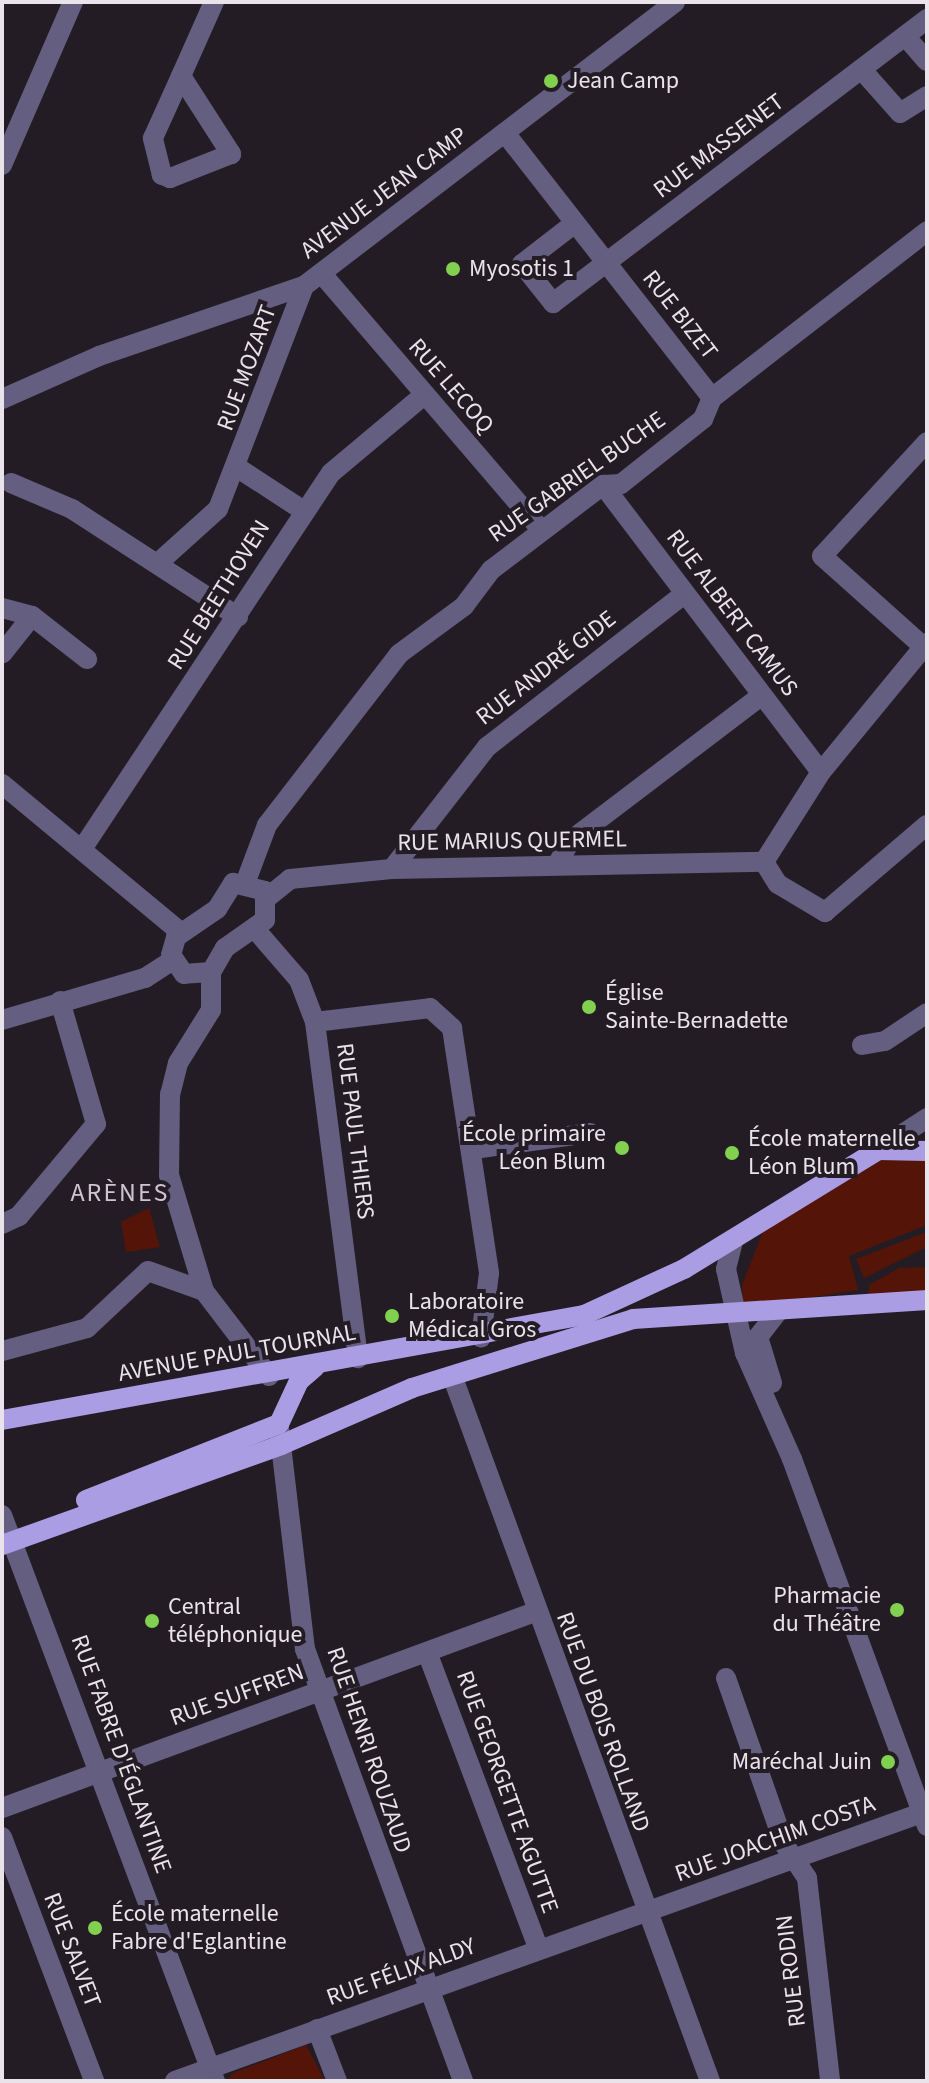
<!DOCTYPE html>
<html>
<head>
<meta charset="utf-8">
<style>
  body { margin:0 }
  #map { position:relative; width:929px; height:2083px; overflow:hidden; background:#241c24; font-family:"Source Sans 3",sans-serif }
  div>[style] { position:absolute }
  .green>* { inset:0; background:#541407 }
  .minor>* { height:20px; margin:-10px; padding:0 10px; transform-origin:10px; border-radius:10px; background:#645e80 }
  .major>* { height:20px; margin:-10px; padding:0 10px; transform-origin:10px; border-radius:10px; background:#ab9de4 }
  .dots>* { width:22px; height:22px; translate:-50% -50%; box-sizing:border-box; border:4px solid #241c24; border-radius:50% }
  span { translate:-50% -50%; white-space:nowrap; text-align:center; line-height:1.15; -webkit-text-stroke:8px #241c24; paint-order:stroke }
  .poi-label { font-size:24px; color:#eae4ea }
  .left { translate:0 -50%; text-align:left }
  .right { translate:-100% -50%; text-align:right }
  .street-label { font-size:24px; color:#eae4ea }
  .neighbourhood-label { font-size:26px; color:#cfc3cf; letter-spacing:2px }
  .frame { position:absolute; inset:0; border:4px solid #eae4ea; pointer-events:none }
</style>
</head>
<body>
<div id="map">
  <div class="green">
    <div style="clip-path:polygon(883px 1156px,927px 1156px,927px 1225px,849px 1256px,858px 1290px,743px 1308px,742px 1285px,764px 1229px)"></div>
    <div style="clip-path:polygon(149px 1208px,160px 1247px,126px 1252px,121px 1222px)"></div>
    <div style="clip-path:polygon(927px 1232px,927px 1247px,864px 1278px,856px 1259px)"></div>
    <div style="clip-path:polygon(927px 1267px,927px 1293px,868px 1295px,869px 1285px,899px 1268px)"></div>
    <div style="clip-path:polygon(306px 2045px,325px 2081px,227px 2081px,233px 2073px)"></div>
  </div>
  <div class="minor">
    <div style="left:905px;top:36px;width:33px;rotate:49deg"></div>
    <div style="left:862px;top:70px;width:57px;rotate:48.5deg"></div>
    <div style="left:900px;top:113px;width:32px;rotate:-32deg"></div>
    <div style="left:181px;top:76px;width:93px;rotate:57.3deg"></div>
    <div style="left:231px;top:154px;width:66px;rotate:158.5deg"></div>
    <div style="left:170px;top:178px;width:9px;rotate:-159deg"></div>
    <div style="left:162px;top:175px;width:38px;rotate:-104deg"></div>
    <div style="left:153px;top:138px;width:68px;rotate:-65.7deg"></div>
    <div style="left:181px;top:76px;width:81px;rotate:-66deg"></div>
    <div style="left:505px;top:133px;width:336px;rotate:52deg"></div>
    <div style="left:2px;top:165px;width:178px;rotate:-66.5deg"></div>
    <div style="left:575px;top:223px;width:67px;rotate:142.3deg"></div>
    <div style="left:522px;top:264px;width:50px;rotate:51.5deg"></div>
    <div style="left:553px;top:303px;width:470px;rotate:-37.2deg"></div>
    <div style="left:322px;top:274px;width:338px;rotate:49.4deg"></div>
    <div style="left:2px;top:399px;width:106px;rotate:-23.9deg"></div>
    <div style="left:99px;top:356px;width:217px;rotate:-18.9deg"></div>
    <div style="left:304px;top:286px;width:467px;rotate:-37.4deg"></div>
    <div style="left:927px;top:442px;width:155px;rotate:132.6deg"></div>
    <div style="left:822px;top:556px;width:141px;rotate:41.8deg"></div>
    <div style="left:238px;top:468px;width:79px;rotate:33.1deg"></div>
    <div style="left:11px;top:483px;width:66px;rotate:23.1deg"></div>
    <div style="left:72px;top:509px;width:198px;rotate:33deg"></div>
    <div style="left:603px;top:485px;width:360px;rotate:52.8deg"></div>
    <div style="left:158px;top:563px;width:81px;rotate:-42deg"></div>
    <div style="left:218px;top:509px;width:239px;rotate:-68.9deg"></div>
    <div style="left:2px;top:608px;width:31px;rotate:15deg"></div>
    <div style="left:32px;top:616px;width:48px;rotate:128.3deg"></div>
    <div style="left:32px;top:616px;width:70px;rotate:38deg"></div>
    <div style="left:2px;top:784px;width:231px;rotate:39.7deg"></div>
    <div style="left:84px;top:846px;width:447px;rotate:-56.5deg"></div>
    <div style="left:331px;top:473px;width:121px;rotate:-40deg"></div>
    <div style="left:764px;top:862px;width:107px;rotate:-57.7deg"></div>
    <div style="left:821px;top:772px;width:167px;rotate:-50.6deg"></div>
    <div style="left:764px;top:862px;width:26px;rotate:58deg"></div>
    <div style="left:778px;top:884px;width:55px;rotate:30.8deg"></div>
    <div style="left:825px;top:912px;width:134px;rotate:-40.5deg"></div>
    <div style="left:558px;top:863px;width:25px;rotate:-61deg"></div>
    <div style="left:570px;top:841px;width:241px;rotate:-37.2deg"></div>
    <div style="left:392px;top:869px;width:155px;rotate:-52.1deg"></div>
    <div style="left:487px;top:747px;width:249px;rotate:-37.8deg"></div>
    <div style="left:246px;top:881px;width:60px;rotate:-69.4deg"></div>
    <div style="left:267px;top:825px;width:216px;rotate:-52.3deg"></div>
    <div style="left:399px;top:654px;width:81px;rotate:-36.4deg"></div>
    <div style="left:464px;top:606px;width:45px;rotate:-53.1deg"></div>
    <div style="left:491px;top:570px;width:141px;rotate:-37.2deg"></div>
    <div style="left:603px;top:485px;width:18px;rotate:-3deg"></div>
    <div style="left:621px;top:484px;width:105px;rotate:-38.4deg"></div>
    <div style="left:703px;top:419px;width:23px;rotate:-67deg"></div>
    <div style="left:712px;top:398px;width:272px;rotate:-37.8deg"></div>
    <div style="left:233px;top:883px;width:33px;rotate:14deg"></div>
    <div style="left:265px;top:891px;width:29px;rotate:90deg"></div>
    <div style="left:265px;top:920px;width:49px;rotate:145deg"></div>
    <div style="left:225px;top:948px;width:28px;rotate:120deg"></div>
    <div style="left:211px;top:972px;width:27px;rotate:176deg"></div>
    <div style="left:184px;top:974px;width:23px;rotate:-124deg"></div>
    <div style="left:171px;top:955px;width:19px;rotate:-74deg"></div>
    <div style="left:176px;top:937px;width:50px;rotate:-34.3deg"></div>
    <div style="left:217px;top:909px;width:31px;rotate:-58deg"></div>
    <div style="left:268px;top:897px;width:28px;rotate:-39deg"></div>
    <div style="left:290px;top:879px;width:102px;rotate:-5.6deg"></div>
    <div style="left:392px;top:869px;width:372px;rotate:-1.1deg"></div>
    <div style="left:255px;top:929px;width:67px;rotate:49.2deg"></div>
    <div style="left:299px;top:980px;width:45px;rotate:69.1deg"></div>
    <div style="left:315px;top:1022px;width:339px;rotate:82.7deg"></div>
    <div style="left:211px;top:972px;width:38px;rotate:90deg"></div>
    <div style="left:211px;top:1010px;width:62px;rotate:121.9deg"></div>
    <div style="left:178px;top:1063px;width:32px;rotate:104deg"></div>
    <div style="left:170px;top:1094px;width:81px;rotate:90.7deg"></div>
    <div style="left:169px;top:1175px;width:121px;rotate:73.2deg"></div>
    <div style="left:204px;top:1291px;width:107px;rotate:52.6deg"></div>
    <div style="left:2px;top:1020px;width:149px;rotate:-16.4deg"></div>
    <div style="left:145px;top:978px;width:33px;rotate:-33deg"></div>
    <div style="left:315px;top:1022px;width:116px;rotate:-6.9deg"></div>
    <div style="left:430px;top:1008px;width:30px;rotate:42deg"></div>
    <div style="left:452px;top:1028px;width:248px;rotate:81.4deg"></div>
    <div style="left:489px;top:1273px;width:65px;rotate:97deg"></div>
    <div style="left:862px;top:1045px;width:23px;rotate:-10deg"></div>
    <div style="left:885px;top:1041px;width:50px;rotate:-33.7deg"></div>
    <div style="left:474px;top:1149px;width:117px;rotate:-7.9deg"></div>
    <div style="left:878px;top:1150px;width:59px;rotate:-33.1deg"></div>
    <div style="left:2px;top:1224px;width:19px;rotate:-25deg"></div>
    <div style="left:19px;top:1216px;width:120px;rotate:-50.1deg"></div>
    <div style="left:96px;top:1124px;width:128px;rotate:-106.3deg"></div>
    <div style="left:733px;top:1241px;width:29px;rotate:104deg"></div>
    <div style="left:726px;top:1269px;width:86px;rotate:77.3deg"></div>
    <div style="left:745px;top:1353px;width:116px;rotate:66.1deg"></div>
    <div style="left:792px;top:1459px;width:391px;rotate:69.8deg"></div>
    <div style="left:2px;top:1351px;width:88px;rotate:-15.1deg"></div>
    <div style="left:87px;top:1328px;width:83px;rotate:-43.1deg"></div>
    <div style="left:148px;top:1271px;width:59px;rotate:19.7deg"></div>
    <div style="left:453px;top:1378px;width:749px;rotate:69.92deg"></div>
    <div style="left:772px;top:1383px;width:48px;rotate:-106.9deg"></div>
    <div style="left:758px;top:1337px;width:34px;rotate:-52deg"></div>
    <div style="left:279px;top:1428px;width:223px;rotate:83.3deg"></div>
    <div style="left:305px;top:1649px;width:460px;rotate:69.9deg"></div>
    <div style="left:2px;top:1515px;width:605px;rotate:69.38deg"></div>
    <div style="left:427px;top:1652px;width:318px;rotate:69.4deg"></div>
    <div style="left:726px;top:1678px;width:176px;rotate:70.7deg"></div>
    <div style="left:784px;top:1844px;width:41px;rotate:55.9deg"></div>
    <div style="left:807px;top:1878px;width:204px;rotate:83.5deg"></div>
    <div style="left:2px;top:1808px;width:568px;rotate:-20.19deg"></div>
    <div style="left:2px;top:1837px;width:261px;rotate:69.3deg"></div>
    <div style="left:317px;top:2029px;width:56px;rotate:69deg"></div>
    <div style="left:175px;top:2081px;width:799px;rotate:-19.75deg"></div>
  </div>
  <div class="major">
    <div style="left:2px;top:1420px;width:591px;rotate:-10.23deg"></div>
    <div style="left:584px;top:1315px;width:110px;rotate:-24.7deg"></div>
    <div style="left:684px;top:1269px;width:228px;rotate:-31.5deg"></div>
    <div style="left:878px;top:1150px;width:49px;rotate:1.2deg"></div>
    <div style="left:86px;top:1500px;width:207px;rotate:-21.5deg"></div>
    <div style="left:279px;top:1424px;width:47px;rotate:-65.1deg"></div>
    <div style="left:299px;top:1381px;width:21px;rotate:-41deg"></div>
    <div style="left:2px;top:1545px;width:296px;rotate:-19.7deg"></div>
    <div style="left:281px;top:1445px;width:143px;rotate:-23.5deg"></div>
    <div style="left:412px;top:1388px;width:232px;rotate:-17.3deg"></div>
    <div style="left:633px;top:1319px;width:295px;rotate:-3.7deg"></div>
  </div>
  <div class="dots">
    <div style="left:551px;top:81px;background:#82d04f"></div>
    <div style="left:453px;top:269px;background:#82d04f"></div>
    <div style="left:589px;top:1007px;background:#82d04f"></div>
    <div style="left:622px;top:1148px;background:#82d04f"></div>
    <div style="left:732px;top:1153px;background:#82d04f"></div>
    <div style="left:392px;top:1316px;background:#82d04f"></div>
    <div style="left:897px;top:1610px;background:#82d04f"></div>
    <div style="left:152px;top:1621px;background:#82d04f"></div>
    <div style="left:888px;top:1762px;background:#82d04f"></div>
    <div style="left:95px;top:1928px;background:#82d04f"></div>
  </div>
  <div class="poi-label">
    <span class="left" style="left:567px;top:81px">Jean Camp</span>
    <span class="left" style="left:469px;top:269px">Myosotis 1</span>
    <span class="left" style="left:605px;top:1007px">Église<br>Sainte-Bernadette</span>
    <span class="right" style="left:606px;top:1148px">École primaire<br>Léon Blum</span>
    <span class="left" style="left:748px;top:1153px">École maternelle<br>Léon Blum</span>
    <span class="left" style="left:408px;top:1316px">Laboratoire<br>Médical Gros</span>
    <span class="right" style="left:881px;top:1610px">Pharmacie<br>du Théâtre</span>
    <span class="left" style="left:168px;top:1621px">Central<br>téléphonique</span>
    <span class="right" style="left:872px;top:1762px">Maréchal Juin</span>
    <span class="left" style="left:111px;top:1928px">École maternelle<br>Fabre d'Eglantine</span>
  </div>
  <div class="street-label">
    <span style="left:719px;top:146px;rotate:-37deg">RUE MASSENET</span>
    <span style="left:384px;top:193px;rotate:-37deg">AVENUE JEAN CAMP</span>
    <span style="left:680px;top:315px;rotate:52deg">RUE BIZET</span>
    <span style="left:247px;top:368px;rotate:-70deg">RUE MOZART</span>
    <span style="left:451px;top:386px;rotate:49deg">RUE LECOQ</span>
    <span style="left:577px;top:477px;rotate:-35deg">RUE GABRIEL BUCHE</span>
    <span style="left:219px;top:595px;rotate:-58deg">RUE BEETHOVEN</span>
    <span style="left:732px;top:613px;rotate:53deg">RUE ALBERT CAMUS</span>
    <span style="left:546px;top:668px;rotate:-38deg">RUE ANDRÉ GIDE</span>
    <span style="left:512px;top:841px;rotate:-1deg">RUE MARIUS QUERMEL</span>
    <span style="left:355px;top:1131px;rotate:83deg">RUE PAUL THIERS</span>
    <span style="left:237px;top:1353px;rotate:-10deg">AVENUE PAUL TOURNAL</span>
    <span style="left:237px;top:1695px;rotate:-20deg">RUE SUFFREN</span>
    <span style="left:603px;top:1722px;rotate:70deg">RUE DU BOIS ROLLAND</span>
    <span style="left:369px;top:1750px;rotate:71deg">RUE HENRI ROUZAUD</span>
    <span style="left:121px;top:1754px;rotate:70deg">RUE FABRE D'ÉGLANTINE</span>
    <span style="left:507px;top:1792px;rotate:70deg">RUE GEORGETTE AGUTTE</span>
    <span style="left:775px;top:1839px;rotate:-20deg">RUE JOACHIM COSTA</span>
    <span style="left:72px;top:1950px;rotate:69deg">RUE SALVET</span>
    <span style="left:791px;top:1971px;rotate:-97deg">RUE RODIN</span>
    <span style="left:401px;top:1972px;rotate:-20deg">RUE FÉLIX ALDY</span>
  </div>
  <div class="neighbourhood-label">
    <span style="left:120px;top:1193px">ARÈNES</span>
  </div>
  <div class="frame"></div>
</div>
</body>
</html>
